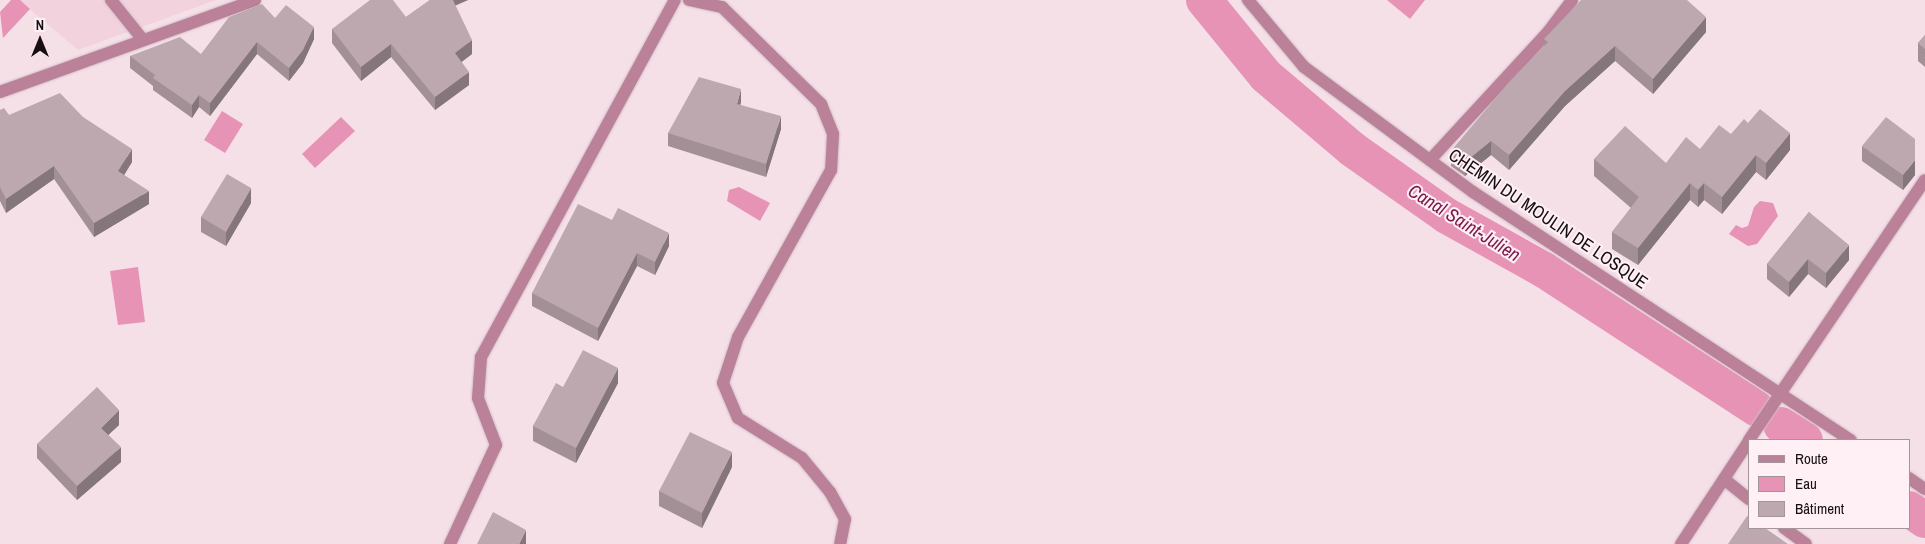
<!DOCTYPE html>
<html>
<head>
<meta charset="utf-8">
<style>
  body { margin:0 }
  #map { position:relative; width:1925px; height:544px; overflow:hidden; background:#f6e0e8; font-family:"Archivo Narrow",sans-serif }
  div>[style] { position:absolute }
  .built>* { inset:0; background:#f1d2dd }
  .water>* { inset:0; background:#e793b6 }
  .canal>* { height:36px; margin:-18px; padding:0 18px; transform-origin:18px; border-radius:18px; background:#e793b6 }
  .roads { filter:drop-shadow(0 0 1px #d2bfc6) drop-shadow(0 0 1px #d2bfc6) }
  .service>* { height:12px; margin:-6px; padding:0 6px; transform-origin:6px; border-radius:6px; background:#ba8198 }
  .minor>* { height:12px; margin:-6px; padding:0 6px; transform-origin:6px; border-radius:6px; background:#ba8198 }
  .tertiary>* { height:12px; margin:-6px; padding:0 6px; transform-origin:6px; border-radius:6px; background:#ba8198 }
  .wall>* { inset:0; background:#a39097 }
  .shaded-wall>* { inset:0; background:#84767b }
  .building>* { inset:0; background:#bda8b0 }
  span { translate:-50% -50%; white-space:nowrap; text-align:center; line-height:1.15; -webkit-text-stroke:4px #fef0f5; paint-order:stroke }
  .street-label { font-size:18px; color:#170f12 }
  .water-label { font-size:19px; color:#7a184c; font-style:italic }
  .legend { position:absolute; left:1748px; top:439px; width:162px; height:90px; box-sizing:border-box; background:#fef0f5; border:1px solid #a2969a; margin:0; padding:6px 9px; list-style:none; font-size:15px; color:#170f12 }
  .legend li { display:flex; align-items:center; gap:10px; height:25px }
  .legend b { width:25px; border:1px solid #a2969a }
  .north { position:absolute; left:15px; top:15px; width:50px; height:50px; -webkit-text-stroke:4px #fef0f5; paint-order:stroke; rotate:0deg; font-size:14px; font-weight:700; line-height:20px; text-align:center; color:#170f12 }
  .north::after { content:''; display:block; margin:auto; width:18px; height:22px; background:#170f12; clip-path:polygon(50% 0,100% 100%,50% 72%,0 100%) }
</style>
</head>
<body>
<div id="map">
  <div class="built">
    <div style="clip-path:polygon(19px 0,216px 0,78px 50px)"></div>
  </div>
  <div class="water">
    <div style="clip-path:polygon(11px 0,20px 0,30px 9px,3px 38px,0 12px)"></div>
    <div style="clip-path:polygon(1387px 0,1425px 0,1410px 19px)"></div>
    <div style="clip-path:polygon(222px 111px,243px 124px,225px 153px,204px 140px)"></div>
    <div style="clip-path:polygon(341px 117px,355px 131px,315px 168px,302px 154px)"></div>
    <div style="clip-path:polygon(739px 187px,770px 203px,760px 221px,727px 201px,729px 190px)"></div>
    <div style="clip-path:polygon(1760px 201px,1773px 203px,1778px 216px,1757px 244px,1748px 246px,1729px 234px,1736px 225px,1742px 228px,1748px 226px,1754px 207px)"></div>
    <div style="clip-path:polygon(138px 267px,145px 322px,118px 325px,110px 271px)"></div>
  </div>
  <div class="canal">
    <div style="left:1204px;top:0;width:98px;rotate:50.8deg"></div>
    <div style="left:1266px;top:76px;width:113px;rotate:40.3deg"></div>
    <div style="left:1352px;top:149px;width:116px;rotate:35.2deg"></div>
    <div style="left:1447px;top:216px;width:111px;rotate:29.1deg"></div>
    <div style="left:1544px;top:270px;width:253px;rotate:33.1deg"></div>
    <div style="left:1781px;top:425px;width:28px;rotate:32deg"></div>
    <div style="left:1909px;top:509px;width:19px;rotate:35deg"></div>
  </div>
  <div class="roads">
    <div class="service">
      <div style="left:111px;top:0;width:51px;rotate:51.3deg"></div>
      <div style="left:689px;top:0;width:34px;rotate:12deg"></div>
      <div style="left:722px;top:7px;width:139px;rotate:44.4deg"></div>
      <div style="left:821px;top:104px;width:32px;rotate:68deg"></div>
      <div style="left:833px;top:134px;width:36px;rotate:93deg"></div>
      <div style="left:831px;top:170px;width:191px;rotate:119.1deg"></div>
      <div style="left:738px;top:337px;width:48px;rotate:108.1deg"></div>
      <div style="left:723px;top:383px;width:38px;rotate:67deg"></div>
      <div style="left:738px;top:418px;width:75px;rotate:32deg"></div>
      <div style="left:802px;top:458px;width:44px;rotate:50.5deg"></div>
      <div style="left:830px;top:492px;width:31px;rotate:61deg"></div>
      <div style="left:845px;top:519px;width:25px;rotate:101deg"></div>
      <div style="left:1430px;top:160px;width:174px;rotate:-47.3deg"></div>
      <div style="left:1548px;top:32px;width:40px;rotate:-53deg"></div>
      <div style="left:1780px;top:394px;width:258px;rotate:-55.9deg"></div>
      <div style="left:1724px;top:479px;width:32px;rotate:39deg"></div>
      <div style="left:1784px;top:528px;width:27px;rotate:36deg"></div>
      <div style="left:450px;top:544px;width:109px;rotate:-65.1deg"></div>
      <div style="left:496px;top:445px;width:50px;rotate:-111deg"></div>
      <div style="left:478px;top:398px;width:41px;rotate:-85.8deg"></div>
      <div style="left:481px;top:357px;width:406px;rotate:-61.5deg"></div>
    </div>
    <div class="minor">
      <div style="left:0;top:92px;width:271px;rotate:-19.8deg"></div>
      <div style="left:1749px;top:440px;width:55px;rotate:-56deg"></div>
      <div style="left:1681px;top:544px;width:123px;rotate:-56.6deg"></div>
    </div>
    <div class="tertiary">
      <div style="left:1248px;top:0;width:87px;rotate:50.1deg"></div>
      <div style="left:1304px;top:67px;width:210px;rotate:36.5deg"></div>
      <div style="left:1473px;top:192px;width:452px;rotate:33.3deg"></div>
      <div style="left:1909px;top:478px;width:19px;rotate:35deg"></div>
    </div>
  </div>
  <div class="wall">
    <div style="clip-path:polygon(430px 0,468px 0,455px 5px,472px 54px,461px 62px,469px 85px,435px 110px,391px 57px,361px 81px,332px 43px,332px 29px,406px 17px)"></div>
    <div style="clip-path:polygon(275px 18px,314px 39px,303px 63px,289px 81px,257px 54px,210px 116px,199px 107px,192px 118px,153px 90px,153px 86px,130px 68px,130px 56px,201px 54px)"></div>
    <div style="clip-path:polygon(1706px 32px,1653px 94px,1615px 61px,1565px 106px,1509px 170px,1491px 155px,1465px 176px,1451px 166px,1451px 151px,1544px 46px,1544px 39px)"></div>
    <div style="clip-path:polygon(1925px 35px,1925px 67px,1918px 61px,1918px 43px)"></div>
    <div style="clip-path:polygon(741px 102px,740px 105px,781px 129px,766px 177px,668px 146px,668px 133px)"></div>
    <div style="clip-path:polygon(0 110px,9px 115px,83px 117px,132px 162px,124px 175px,149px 204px,94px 237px,54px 179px,6px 213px,0 201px)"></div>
    <div style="clip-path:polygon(1731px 134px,1790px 150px,1766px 180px,1756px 172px,1722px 214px,1704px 200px,1698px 207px,1690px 200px,1638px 265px,1612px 249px,1612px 232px,1631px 208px,1594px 176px,1594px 159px,1666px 163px,1700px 149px)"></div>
    <div style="clip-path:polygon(1862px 146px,1915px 175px,1903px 190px,1862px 161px)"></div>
    <div style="clip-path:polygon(251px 203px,226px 246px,201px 232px,201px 217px)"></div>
    <div style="clip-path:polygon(1809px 212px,1849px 260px,1826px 288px,1808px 274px,1789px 297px,1767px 279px,1767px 264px)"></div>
    <div style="clip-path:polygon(612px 220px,669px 246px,655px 275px,637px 266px,598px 341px,532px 306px,532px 293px)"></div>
    <div style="clip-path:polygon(618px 383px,576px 463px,533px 441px,533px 426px,563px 387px)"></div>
    <div style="clip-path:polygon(119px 425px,108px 435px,121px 462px,77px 500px,37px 458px,37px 444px)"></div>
    <div style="clip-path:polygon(732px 467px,702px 528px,659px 506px,659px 491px)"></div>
  </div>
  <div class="shaded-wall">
    <div style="clip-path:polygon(450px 0,468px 0,450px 8px)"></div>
    <div style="clip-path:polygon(1706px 17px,1706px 32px,1653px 94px,1653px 79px)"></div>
    <div style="clip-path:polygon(314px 27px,314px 39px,303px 63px,289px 81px,289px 68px)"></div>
    <div style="clip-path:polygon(472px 40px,472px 54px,455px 67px,455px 53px)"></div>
    <div style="clip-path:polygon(257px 42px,257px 54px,210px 116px,210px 103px)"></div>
    <div style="clip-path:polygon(391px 44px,391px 57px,361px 81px,361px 67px)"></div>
    <div style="clip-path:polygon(1615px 46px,1615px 61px,1565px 106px,1509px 170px,1509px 155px,1565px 91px)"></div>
    <div style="clip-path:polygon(469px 72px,469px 85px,435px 110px,435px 97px)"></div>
    <div style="clip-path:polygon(741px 89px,741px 102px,737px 117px,737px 104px)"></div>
    <div style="clip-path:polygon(199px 95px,199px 107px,192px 118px,192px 105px)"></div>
    <div style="clip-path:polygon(781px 116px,781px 129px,766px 177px,766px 164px)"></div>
    <div style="clip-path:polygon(1790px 133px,1790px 150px,1766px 180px,1766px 163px)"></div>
    <div style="clip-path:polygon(1491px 141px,1491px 155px,1465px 176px,1465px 162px)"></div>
    <div style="clip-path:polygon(132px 149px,132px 162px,118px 185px,118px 171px)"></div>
    <div style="clip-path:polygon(1756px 155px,1756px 172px,1722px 214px,1722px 197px)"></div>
    <div style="clip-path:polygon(1915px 160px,1915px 175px,1903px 190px,1903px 175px)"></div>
    <div style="clip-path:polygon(54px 166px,54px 179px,6px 213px,6px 199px)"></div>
    <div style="clip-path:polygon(1690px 183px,1690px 200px,1638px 265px,1638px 248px)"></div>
    <div style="clip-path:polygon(1704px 183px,1704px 200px,1698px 207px,1698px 190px)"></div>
    <div style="clip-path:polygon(251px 188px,251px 203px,226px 246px,226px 232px)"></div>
    <div style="clip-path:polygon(149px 191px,149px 204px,94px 237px,94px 223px)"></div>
    <div style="clip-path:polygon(669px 233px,669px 246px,655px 275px,655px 262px)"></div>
    <div style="clip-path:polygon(1849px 245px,1849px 260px,1826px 288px,1826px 273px)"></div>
    <div style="clip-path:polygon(637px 253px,637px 266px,598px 341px,598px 328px)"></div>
    <div style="clip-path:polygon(1808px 259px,1808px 274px,1789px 297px,1789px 282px)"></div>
    <div style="clip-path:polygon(618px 368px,618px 383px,576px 463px,576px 448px)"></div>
    <div style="clip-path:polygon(119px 410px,119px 425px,101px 442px,101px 428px)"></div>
    <div style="clip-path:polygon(121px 447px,121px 462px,77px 500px,77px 486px)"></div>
    <div style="clip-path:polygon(732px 452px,732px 467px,702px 528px,702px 513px)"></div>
    <div style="clip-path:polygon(526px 530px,526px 544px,519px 544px)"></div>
  </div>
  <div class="building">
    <div style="clip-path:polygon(370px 0,393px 0,406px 17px,430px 0,453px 0,472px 40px,455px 53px,469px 72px,435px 97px,391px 44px,361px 67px,332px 29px)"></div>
    <div style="clip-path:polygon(1581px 0,1687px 0,1706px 17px,1653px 79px,1615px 46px,1565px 91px,1509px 155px,1491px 141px,1465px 162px,1451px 151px,1509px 82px,1548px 42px,1544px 39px)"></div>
    <div style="clip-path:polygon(262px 4px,275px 18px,286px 5px,314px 27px,303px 50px,289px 68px,257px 42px,210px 103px,199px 95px,192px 105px,153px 78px,155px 75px,130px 56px,180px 37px,201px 54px,229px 17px)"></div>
    <div style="clip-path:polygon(1925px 35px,1925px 49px,1918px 43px)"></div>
    <div style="clip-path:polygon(699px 77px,741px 89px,737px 104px,781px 116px,766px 164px,668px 133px)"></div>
    <div style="clip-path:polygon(60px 93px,83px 117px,132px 149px,118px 171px,149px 191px,94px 223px,54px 166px,6px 199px,0 187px,0 110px,4px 108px,9px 115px)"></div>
    <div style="clip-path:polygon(1760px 109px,1790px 133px,1766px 163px,1756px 155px,1722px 197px,1704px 183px,1698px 190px,1690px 183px,1638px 248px,1612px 232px,1639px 197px,1594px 159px,1625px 126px,1666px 163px,1686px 137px,1700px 149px,1719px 125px,1731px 134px,1744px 119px,1748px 123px)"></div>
    <div style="clip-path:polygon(1886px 117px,1915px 139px,1915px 160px,1903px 175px,1862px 146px)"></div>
    <div style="clip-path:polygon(227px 174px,251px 188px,226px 232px,201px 217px)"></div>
    <div style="clip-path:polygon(578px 204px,612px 220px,618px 208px,669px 233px,655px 262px,637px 253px,598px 328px,532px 293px)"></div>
    <div style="clip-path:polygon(1809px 212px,1849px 245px,1826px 273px,1808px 259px,1789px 282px,1767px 264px)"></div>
    <div style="clip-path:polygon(583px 350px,618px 368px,576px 448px,533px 426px,556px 383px,563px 387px)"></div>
    <div style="clip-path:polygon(97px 387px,119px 410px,101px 428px,121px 447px,77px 486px,37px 444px)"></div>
    <div style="clip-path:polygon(690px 432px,732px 452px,702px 513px,659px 491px)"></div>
    <div style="clip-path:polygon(493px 512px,526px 530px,519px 544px,477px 544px)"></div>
    <div style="clip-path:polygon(1747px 516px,1749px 517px,1749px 528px,1765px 528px,1788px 544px,1728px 544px)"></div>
  </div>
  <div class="street-label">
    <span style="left:1548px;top:219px;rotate:34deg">CHEMIN DU MOULIN DE LOSQUE</span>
  </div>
  <div class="water-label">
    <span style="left:1464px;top:223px;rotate:32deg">Canal Saint-Julien</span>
  </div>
  <ul class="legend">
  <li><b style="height:6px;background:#ba8198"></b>Route</li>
  <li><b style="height:14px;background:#e793b6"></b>Eau</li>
  <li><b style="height:14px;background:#bda8b0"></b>Bâtiment</li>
  </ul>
  <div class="north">N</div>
</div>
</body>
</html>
